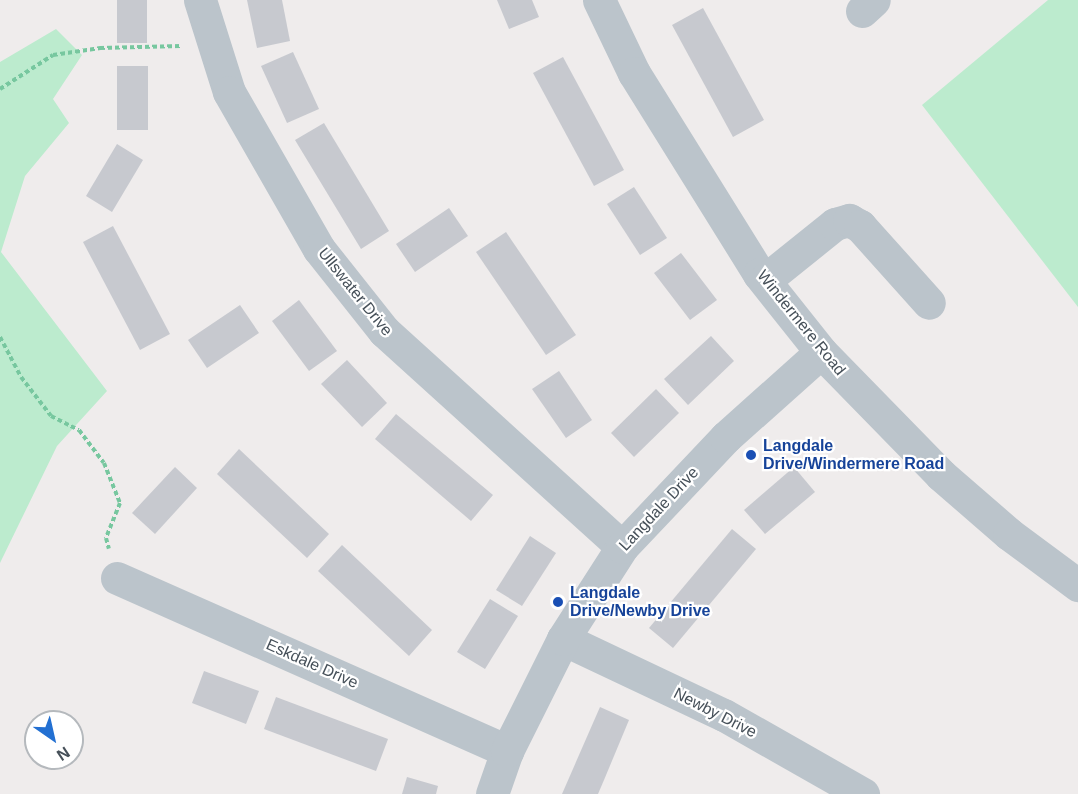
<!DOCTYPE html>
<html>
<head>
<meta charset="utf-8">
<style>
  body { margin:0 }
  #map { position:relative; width:1078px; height:794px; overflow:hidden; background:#efecec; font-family:Arial,sans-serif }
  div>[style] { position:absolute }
  .green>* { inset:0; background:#bcebce }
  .building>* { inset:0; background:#c7c9cf }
  .path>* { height:4px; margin-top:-2px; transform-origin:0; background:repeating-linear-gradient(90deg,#77c79f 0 4.5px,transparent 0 7.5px) }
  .minor>* { height:33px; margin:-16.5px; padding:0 16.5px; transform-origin:16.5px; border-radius:16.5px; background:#bbc4cb }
  .dots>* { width:16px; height:16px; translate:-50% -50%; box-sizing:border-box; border:3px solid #fff; border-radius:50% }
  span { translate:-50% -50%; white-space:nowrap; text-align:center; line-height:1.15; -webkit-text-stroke:4.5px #fff; paint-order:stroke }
  .street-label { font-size:16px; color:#465059 }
  .transit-label { font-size:16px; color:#164399; font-weight:700 }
  .left { translate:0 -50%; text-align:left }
  .north { position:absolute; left:24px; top:710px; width:60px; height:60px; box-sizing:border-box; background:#fff; border:2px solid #b5b9bd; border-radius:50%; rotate:146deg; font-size:16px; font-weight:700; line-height:24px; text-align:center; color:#465059 }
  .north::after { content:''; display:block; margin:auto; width:21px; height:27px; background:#2370d2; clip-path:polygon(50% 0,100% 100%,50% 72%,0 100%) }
</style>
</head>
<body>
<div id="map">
  <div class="green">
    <div style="clip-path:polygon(1048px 0,1078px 0,1078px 307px,922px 105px)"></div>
    <div style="clip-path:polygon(56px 29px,82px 55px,53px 99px,69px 123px,25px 176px,1px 252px,107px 391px,57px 446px,0 563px,0 62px)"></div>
  </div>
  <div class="building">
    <div style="clip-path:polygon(117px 0,147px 0,147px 43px,117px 43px)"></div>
    <div style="clip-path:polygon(247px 0,282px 0,290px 41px,257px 48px)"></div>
    <div style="clip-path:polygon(497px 0,532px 0,539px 17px,509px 29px)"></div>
    <div style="clip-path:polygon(703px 8px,764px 120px,733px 137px,672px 25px)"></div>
    <div style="clip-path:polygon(293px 52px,319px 109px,287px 123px,261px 66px)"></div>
    <div style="clip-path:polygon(563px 57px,624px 170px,594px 186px,533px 73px)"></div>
    <div style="clip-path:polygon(117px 66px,148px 66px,148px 130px,117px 130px)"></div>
    <div style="clip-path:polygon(324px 123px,389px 231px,361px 249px,295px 140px)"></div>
    <div style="clip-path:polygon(117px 144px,143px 160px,112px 212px,86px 196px)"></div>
    <div style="clip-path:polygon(634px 187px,667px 238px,640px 255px,607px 204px)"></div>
    <div style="clip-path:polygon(449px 208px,468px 236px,415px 272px,396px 244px)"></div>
    <div style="clip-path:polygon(113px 226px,170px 334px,140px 350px,83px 242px)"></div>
    <div style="clip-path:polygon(506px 232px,576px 335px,546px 355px,476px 252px)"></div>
    <div style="clip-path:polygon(681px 253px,717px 300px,690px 320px,654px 273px)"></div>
    <div style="clip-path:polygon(299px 300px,337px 351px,309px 371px,272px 321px)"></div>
    <div style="clip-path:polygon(240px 305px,259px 333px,207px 368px,188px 340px)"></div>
    <div style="clip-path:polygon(711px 336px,734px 361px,688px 405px,664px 379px)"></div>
    <div style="clip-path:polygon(347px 360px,387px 403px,362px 427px,321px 384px)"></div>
    <div style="clip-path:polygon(559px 371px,592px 420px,566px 438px,532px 389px)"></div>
    <div style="clip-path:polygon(656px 389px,679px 413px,634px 457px,611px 433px)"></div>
    <div style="clip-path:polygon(396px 414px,493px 495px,471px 521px,375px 439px)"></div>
    <div style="clip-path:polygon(239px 449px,329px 534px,307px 558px,217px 474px)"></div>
    <div style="clip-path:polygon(175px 467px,197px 488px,155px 534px,132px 513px)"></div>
    <div style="clip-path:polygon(794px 467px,815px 492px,765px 534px,744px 510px)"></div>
    <div style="clip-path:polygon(732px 529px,756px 549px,673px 648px,649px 628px)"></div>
    <div style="clip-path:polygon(530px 536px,556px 553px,522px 606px,496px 590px)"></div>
    <div style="clip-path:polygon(342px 545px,432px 630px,409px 656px,318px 571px)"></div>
    <div style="clip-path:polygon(490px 599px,518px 616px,485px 669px,457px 652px)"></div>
    <div style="clip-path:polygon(204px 671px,259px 691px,246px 724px,192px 703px)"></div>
    <div style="clip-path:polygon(276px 697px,388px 739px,376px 771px,264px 729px)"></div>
    <div style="clip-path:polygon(600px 707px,629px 720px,604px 780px,598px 794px,562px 794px)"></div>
    <div style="clip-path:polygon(407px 777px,438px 786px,436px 794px,402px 794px)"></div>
  </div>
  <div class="path">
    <div style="left:0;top:89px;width:63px;rotate:-32.7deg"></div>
    <div style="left:53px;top:55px;width:48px;rotate:-8.5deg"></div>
    <div style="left:100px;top:48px;width:81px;rotate:-1.4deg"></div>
    <div style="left:0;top:337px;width:45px;rotate:62.3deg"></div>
    <div style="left:21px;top:377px;width:49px;rotate:52.4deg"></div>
    <div style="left:51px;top:416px;width:31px;rotate:27deg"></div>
    <div style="left:79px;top:430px;width:41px;rotate:52.9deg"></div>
    <div style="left:104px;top:463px;width:43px;rotate:68.2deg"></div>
    <div style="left:120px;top:503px;width:38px;rotate:112deg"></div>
    <div style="left:106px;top:538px;width:11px;rotate:75deg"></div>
  </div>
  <div class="minor">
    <div style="left:200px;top:0;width:96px;rotate:72.5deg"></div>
    <div style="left:229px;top:92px;width:181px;rotate:60.2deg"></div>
    <div style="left:319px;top:249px;width:105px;rotate:51.6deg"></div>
    <div style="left:384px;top:331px;width:321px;rotate:42.2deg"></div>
    <div style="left:599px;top:0;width:81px;rotate:64.4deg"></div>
    <div style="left:634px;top:73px;width:237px;rotate:58.1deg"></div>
    <div style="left:759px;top:274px;width:100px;rotate:51.5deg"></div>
    <div style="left:821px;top:352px;width:172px;rotate:45.7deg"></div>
    <div style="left:941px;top:475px;width:90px;rotate:40.9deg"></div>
    <div style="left:1009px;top:534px;width:86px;rotate:36.5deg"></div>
    <div style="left:862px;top:11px;width:16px;rotate:-43deg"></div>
    <div style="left:765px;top:280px;width:90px;rotate:-38.7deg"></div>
    <div style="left:835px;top:224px;width:15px;rotate:-16deg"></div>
    <div style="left:849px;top:220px;width:13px;rotate:29deg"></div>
    <div style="left:860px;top:226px;width:103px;rotate:48.1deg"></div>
    <div style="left:117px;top:578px;width:427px;rotate:23.9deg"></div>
    <div style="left:563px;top:639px;width:178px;rotate:25.3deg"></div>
    <div style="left:724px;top:715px;width:160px;rotate:29.6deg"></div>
    <div style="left:492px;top:794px;width:46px;rotate:-70.8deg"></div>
    <div style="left:507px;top:751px;width:125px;rotate:-63.4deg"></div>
    <div style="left:563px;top:639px;width:109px;rotate:-57.3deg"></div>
    <div style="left:622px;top:547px;width:151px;rotate:-46.6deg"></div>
    <div style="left:726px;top:437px;width:127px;rotate:-41.8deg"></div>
  </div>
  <div class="dots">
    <div style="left:751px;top:455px;background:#1a4fb4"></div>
    <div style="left:558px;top:602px;background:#1a4fb4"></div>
  </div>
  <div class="street-label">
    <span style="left:355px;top:292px;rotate:51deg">Ullswater Drive</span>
    <span style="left:801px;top:323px;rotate:51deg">Windermere Road</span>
    <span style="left:659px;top:509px;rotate:-47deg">Langdale Drive</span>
    <span style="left:312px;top:664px;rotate:24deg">Eskdale Drive</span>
    <span style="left:715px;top:713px;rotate:27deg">Newby Drive</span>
  </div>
  <div class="transit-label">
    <span class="left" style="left:763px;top:455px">Langdale<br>Drive/Windermere Road</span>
    <span class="left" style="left:570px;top:602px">Langdale<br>Drive/Newby Drive</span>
  </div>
  <div class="north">N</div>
</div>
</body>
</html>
